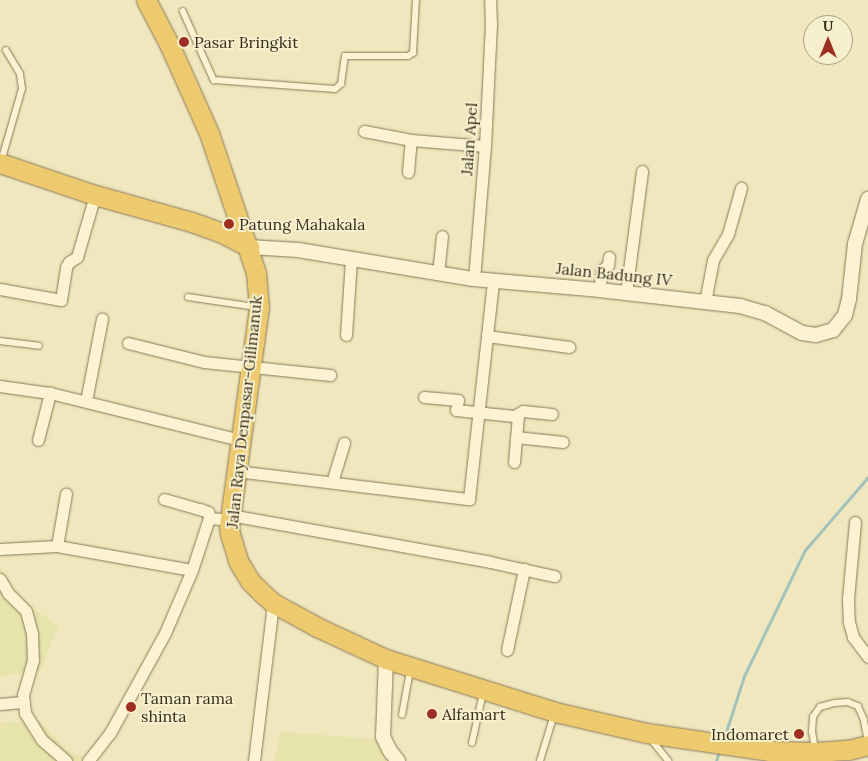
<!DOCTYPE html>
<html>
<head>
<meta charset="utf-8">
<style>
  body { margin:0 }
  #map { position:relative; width:868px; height:761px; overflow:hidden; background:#f0e7be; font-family:Lora,serif }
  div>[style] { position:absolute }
  .farmland>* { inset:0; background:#e6e3ab }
  .stream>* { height:3px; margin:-1.5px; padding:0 1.5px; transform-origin:1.5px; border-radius:1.5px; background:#a2c2bc }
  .roads { filter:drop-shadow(0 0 1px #8a7756) drop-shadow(0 0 1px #8a7756) }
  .service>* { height:5.5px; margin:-2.75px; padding:0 2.75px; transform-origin:2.75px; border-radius:2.75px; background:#fbf3d2 }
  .minor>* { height:11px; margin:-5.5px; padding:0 5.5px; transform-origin:5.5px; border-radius:5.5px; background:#fbf3d2 }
  .tertiary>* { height:14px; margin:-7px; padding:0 7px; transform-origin:7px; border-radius:7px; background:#fbf3d2 }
  .trunk>* { height:19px; margin:-9.5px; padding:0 9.5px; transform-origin:9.5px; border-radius:9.5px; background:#eeca6e }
  .dots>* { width:14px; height:14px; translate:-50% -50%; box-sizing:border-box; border:2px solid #f7f0ce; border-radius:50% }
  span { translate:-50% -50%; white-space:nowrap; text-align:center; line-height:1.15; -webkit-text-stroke:4px #f7f0ce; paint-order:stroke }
  .poi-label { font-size:16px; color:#382c1b }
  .left { translate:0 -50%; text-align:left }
  .right { translate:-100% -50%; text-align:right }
  .street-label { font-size:16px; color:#382c1b }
  .north { position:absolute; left:803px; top:15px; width:50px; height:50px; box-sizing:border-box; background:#f7f0ce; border:1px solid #aba286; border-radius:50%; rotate:0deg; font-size:14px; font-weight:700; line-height:20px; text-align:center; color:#382c1b }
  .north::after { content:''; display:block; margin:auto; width:18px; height:22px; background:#9c2f22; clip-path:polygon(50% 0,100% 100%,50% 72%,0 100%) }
</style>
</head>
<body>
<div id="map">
  <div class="farmland">
    <div style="clip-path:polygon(0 566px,17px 597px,58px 626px,40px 671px,0 676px)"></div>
    <div style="clip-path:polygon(38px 720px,68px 751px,91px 761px,0 761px,0 723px)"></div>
    <div style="clip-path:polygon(281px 732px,386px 740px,402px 761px,274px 761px)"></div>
  </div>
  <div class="stream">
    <div style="left:724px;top:738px;width:65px;rotate:-72.1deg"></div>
    <div style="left:744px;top:676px;width:140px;rotate:-64.2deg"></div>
    <div style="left:805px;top:550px;width:96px;rotate:-49.2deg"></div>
    <div style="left:716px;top:761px;width:10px;rotate:-73deg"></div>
  </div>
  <div class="roads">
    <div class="service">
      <div style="left:183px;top:11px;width:76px;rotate:65.8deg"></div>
      <div style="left:214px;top:80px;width:121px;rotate:4.3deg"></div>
      <div style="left:335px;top:89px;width:8px;rotate:-40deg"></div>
      <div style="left:341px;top:84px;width:28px;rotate:-82deg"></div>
      <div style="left:345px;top:56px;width:63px"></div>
      <div style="left:408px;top:56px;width:6px;rotate:-31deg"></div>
      <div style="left:413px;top:53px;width:53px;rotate:-86.8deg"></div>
      <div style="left:1px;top:162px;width:76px;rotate:-74deg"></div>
      <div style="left:22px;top:89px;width:15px;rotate:-98deg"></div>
      <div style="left:20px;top:74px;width:27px;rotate:-121deg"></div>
      <div style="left:188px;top:297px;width:69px;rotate:8.4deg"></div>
      <div style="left:0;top:341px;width:39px;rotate:7deg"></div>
      <div style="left:402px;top:715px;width:45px;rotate:-79.7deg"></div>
      <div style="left:651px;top:739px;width:28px;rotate:51deg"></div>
      <div style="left:472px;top:743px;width:51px;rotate:-77.6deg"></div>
      <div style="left:815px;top:750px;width:18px;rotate:-99deg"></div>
      <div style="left:812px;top:732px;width:15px;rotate:-86deg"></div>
      <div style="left:813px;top:717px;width:12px;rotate:-55deg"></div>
      <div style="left:820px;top:707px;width:16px;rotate:-15deg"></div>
      <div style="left:835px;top:703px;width:13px;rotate:-4deg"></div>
      <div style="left:848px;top:702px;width:11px;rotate:22deg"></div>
      <div style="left:858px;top:706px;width:14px;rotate:65deg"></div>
      <div style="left:864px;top:719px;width:21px;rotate:79deg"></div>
      <div style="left:540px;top:761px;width:48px;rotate:-73.1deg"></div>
    </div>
    <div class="minor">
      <div style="left:364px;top:131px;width:48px;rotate:10.8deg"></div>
      <div style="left:411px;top:140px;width:74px;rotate:4.6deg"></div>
      <div style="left:408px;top:172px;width:32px;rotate:-85deg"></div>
      <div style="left:438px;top:274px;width:38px;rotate:-84deg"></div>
      <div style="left:474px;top:279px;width:133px;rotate:-85.3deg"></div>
      <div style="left:485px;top:146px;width:121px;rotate:-87.2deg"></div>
      <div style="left:491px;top:25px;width:25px;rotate:-92deg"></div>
      <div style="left:0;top:289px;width:62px;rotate:10.2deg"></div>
      <div style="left:61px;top:300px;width:33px;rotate:-81deg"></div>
      <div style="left:66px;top:267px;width:6px;rotate:-59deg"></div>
      <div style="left:69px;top:262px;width:9px;rotate:-32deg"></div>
      <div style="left:77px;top:257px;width:65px;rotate:-73.8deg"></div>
      <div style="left:599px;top:290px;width:20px;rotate:-81deg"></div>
      <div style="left:602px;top:270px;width:8px;rotate:-40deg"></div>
      <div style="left:608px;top:265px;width:8px;rotate:-83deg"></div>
      <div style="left:626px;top:293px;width:123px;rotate:-82.5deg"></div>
      <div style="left:705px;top:302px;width:43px;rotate:-79.2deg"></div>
      <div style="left:713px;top:260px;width:30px;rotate:-60deg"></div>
      <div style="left:728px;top:234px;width:48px;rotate:-74.2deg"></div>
      <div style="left:346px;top:335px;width:76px;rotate:-86.2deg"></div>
      <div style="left:487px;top:336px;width:83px;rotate:7.6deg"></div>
      <div style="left:128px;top:343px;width:78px;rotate:14deg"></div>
      <div style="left:204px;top:362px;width:127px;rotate:5.9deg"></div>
      <div style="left:0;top:386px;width:50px;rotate:8deg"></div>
      <div style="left:50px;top:393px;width:196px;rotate:13.9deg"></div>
      <div style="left:424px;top:397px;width:34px;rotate:5deg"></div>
      <div style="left:458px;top:400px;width:10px;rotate:101deg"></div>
      <div style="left:456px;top:410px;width:58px;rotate:5.9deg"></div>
      <div style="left:514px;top:416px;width:10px;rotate:-29deg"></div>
      <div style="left:523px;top:411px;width:29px;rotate:6deg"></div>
      <div style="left:86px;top:401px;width:84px;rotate:-79deg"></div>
      <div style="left:516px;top:437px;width:47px;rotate:6.1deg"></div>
      <div style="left:38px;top:440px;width:49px;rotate:-75.7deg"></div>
      <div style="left:514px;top:462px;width:47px;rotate:-85.1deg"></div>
      <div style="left:236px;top:471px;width:235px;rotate:6.9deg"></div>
      <div style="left:469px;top:499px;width:219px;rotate:-83.7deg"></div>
      <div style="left:332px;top:482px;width:41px;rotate:-72.9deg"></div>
      <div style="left:164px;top:499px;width:37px;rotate:16deg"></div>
      <div style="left:200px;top:509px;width:9px;rotate:21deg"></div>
      <div style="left:208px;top:512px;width:6px;rotate:81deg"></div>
      <div style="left:209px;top:518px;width:21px;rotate:5deg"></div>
      <div style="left:230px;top:515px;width:264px;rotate:10.2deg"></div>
      <div style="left:490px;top:562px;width:66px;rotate:12.3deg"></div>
      <div style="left:855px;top:522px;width:77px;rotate:95.2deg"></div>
      <div style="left:848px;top:599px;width:23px;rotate:88deg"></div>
      <div style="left:849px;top:622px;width:16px;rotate:75deg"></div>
      <div style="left:853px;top:637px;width:25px;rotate:53deg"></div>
      <div style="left:57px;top:546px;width:53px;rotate:-80.2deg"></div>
      <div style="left:0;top:549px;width:57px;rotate:-3deg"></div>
      <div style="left:57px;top:546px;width:137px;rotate:10.1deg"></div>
      <div style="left:0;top:579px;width:16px;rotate:60deg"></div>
      <div style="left:8px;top:593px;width:25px;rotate:45deg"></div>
      <div style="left:26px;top:611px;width:23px;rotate:75deg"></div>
      <div style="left:32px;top:633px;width:27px;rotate:88deg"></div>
      <div style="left:33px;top:660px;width:35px;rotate:106deg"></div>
      <div style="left:23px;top:694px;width:19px;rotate:84deg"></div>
      <div style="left:25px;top:713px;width:32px;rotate:58deg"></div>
      <div style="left:42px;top:740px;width:32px;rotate:41deg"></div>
      <div style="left:507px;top:650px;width:83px;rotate:-78.1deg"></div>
      <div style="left:0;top:704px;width:22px;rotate:-5deg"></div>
      <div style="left:88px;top:761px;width:36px;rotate:-52deg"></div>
      <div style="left:110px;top:733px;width:114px;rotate:-61.2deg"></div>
      <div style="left:165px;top:633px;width:69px;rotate:-66.8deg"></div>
      <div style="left:192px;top:570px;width:55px;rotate:-71.9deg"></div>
      <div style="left:254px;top:761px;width:159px;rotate:-83.1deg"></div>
    </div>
    <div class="tertiary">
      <div style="left:249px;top:247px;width:49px;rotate:3.5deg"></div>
      <div style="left:298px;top:250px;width:178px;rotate:9.4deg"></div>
      <div style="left:474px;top:279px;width:125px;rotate:5deg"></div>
      <div style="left:599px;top:290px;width:142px;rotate:6.5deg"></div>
      <div style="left:740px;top:306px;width:26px;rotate:16deg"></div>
      <div style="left:765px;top:313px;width:42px;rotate:28.4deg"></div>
      <div style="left:802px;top:333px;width:14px;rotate:8deg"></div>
      <div style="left:816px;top:335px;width:18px;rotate:-16deg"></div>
      <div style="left:833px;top:330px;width:19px;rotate:-51deg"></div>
      <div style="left:845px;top:315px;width:16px;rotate:-76deg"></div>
      <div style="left:849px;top:299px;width:55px;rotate:-83.8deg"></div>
      <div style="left:855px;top:244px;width:47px;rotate:-73.9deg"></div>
      <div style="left:386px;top:659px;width:78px;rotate:92.2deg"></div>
      <div style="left:383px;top:737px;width:16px;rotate:63deg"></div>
      <div style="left:390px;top:751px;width:13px;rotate:51deg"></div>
    </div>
    <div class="trunk">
      <div style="left:146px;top:0;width:52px;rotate:62.4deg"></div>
      <div style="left:170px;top:46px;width:95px;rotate:65.9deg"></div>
      <div style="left:209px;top:133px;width:148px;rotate:71.4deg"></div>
      <div style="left:256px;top:273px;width:34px;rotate:85deg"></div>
      <div style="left:259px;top:307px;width:220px;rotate:97.8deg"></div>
      <div style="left:229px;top:525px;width:9px;rotate:84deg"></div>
      <div style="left:230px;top:534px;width:28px;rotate:73deg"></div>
      <div style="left:238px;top:561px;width:23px;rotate:59deg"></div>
      <div style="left:250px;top:581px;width:17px;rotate:45deg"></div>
      <div style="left:262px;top:593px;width:15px;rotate:42deg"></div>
      <div style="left:273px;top:603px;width:50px;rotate:28.6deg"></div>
      <div style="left:317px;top:627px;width:76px;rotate:24.9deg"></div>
      <div style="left:386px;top:659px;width:177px;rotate:17.4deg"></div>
      <div style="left:555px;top:712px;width:94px;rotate:12.9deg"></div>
      <div style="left:647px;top:733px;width:123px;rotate:8.4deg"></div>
      <div style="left:769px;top:751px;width:47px;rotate:1.2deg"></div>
      <div style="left:816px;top:752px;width:32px;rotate:-4deg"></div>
      <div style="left:848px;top:750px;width:21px;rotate:-14deg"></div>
      <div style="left:0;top:163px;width:100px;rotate:18.6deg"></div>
      <div style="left:95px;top:195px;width:101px;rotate:15.6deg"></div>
      <div style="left:192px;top:222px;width:30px;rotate:20deg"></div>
      <div style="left:220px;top:232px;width:33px;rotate:27deg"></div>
    </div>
  </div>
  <div class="dots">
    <div style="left:184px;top:42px;background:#9c2f22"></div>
    <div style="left:229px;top:224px;background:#9c2f22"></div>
    <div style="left:131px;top:707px;background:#9c2f22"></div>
    <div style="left:432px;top:714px;background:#9c2f22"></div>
    <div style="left:799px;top:734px;background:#9c2f22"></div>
  </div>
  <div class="poi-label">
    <span class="left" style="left:194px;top:42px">Pasar Bringkit</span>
    <span class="left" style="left:239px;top:224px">Patung Mahakala</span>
    <span class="left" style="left:141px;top:707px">Taman rama<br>shinta</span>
    <span class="left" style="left:442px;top:714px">Alfamart</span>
    <span class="right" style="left:789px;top:734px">Indomaret</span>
  </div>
  <div class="street-label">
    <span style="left:469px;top:139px;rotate:-86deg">Jalan Apel</span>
    <span style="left:614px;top:274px;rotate:6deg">Jalan Badung IV</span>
    <span style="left:244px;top:412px;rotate:-84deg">Jalan Raya Denpasar-Gilimanuk</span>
  </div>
  <div class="north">U</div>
</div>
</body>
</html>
